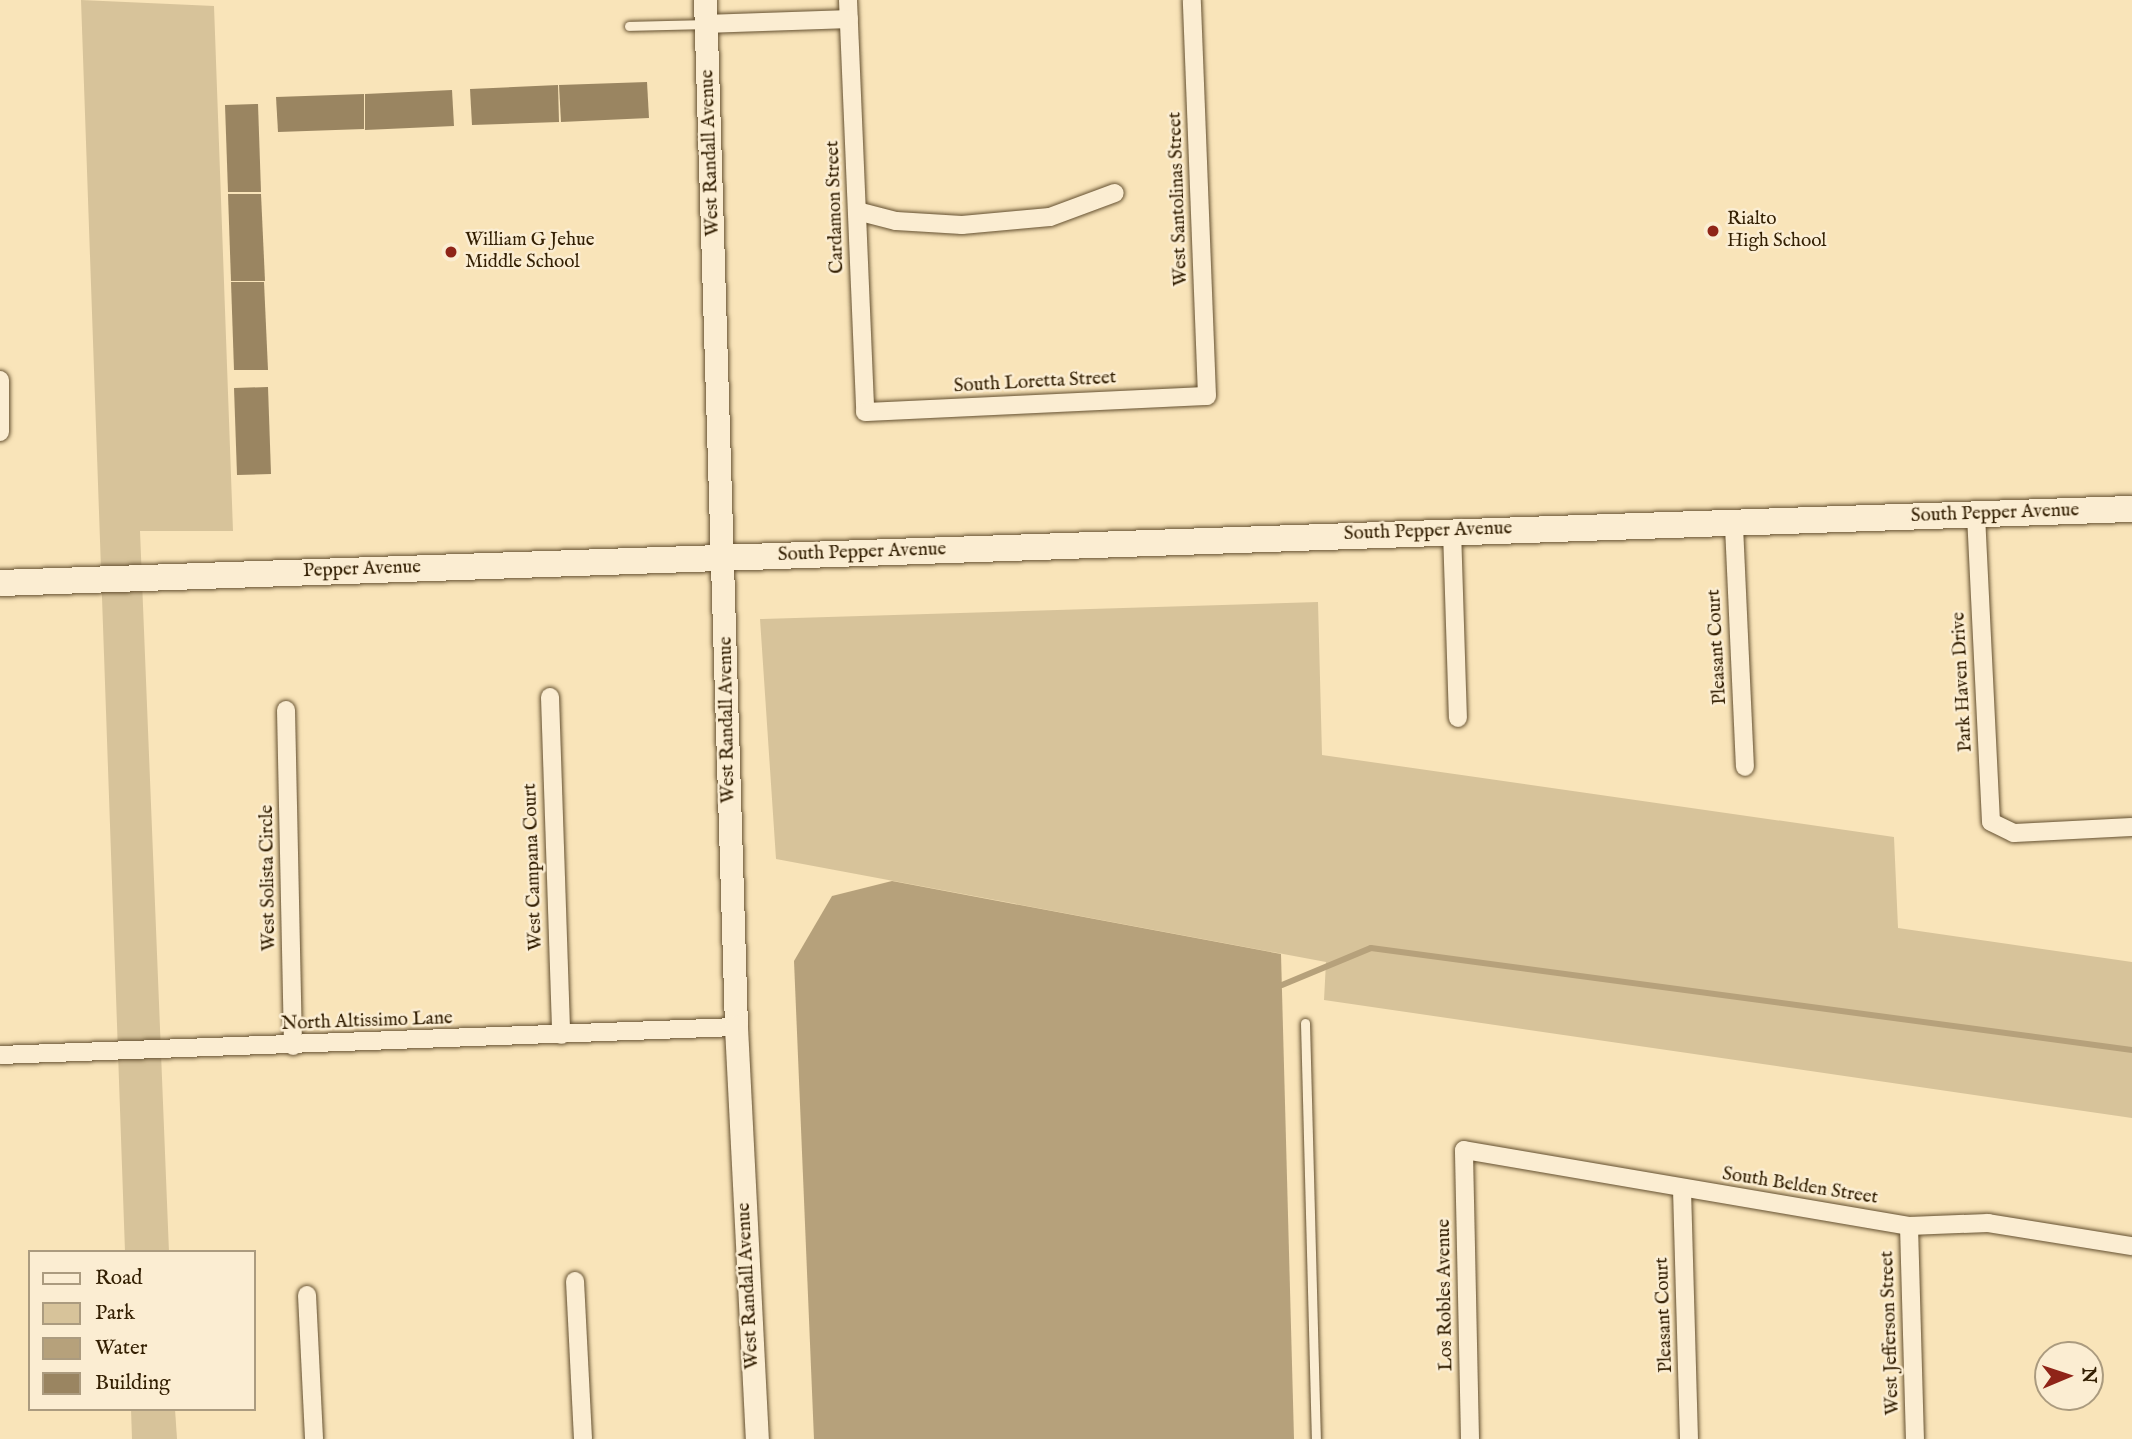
<!DOCTYPE html>
<html>
<head>
<meta charset="utf-8">
<style>
  body { margin:0 }
  #map { position:relative; width:2132px; height:1439px; overflow:hidden; background:#f9e4b9; font-family:"IM FELL English",serif }
  div>[style] { position:absolute }
  .green>* { inset:0; background:#d7c39a }
  .water>* { inset:0; background:#b6a17b }
  .stream>* { height:6px; margin:-3px; padding:0 3px; transform-origin:3px; border-radius:3px; background:#b6a17b }
  .building>* { inset:0; background:#9a8561 }
  .roads { filter:drop-shadow(0 0 2px #645030) drop-shadow(0 0 2px #645030) }
  .service>* { height:9px; margin:-4.5px; padding:0 4.5px; transform-origin:4.5px; border-radius:4.5px; background:#fbedd2 }
  .minor>* { height:18px; margin:-9px; padding:0 9px; transform-origin:9px; border-radius:9px; background:#fbedd2 }
  .tertiary>* { height:23px; margin:-11.5px; padding:0 11.5px; transform-origin:11.5px; border-radius:11.5px; background:#fbedd2 }
  .secondary>* { height:26px; margin:-13px; padding:0 13px; transform-origin:13px; border-radius:13px; background:#fbedd2 }
  .dots>* { width:19px; height:19px; translate:-50% -50%; box-sizing:border-box; border:4px solid #fbedd2; border-radius:50% }
  span { translate:-50% -50%; white-space:nowrap; text-align:center; line-height:1.15; -webkit-text-stroke:5px #fbedd2; paint-order:stroke }
  .street-label { font-size:19px; color:#331f02 }
  .poi-label { font-size:19px; color:#331f02 }
  .left { translate:0 -50%; text-align:left }
  .legend { position:absolute; left:28px; top:1250px; width:228px; height:161px; box-sizing:border-box; background:#fbedd2; border:2px solid #ab9b7f; margin:0; padding:9px 12px; list-style:none; font-size:21px; color:#331f02 }
  .legend li { display:flex; align-items:center; gap:14px; height:35px }
  .legend b { width:35px; border:2px solid #ab9b7f }
  .north { position:absolute; left:2034px; top:1341px; width:70px; height:70px; box-sizing:border-box; background:#fbedd2; border:2px solid #ab9b7f; border-radius:50%; rotate:88deg; font-size:19px; font-weight:700; line-height:28px; text-align:center; color:#331f02 }
  .north::after { content:''; display:block; margin:auto; width:24px; height:32px; background:#8f2418; clip-path:polygon(50% 0,100% 100%,50% 72%,0 100%) }
</style>
</head>
<body>
<div id="map">
  <div class="green">
    <div style="clip-path:polygon(81px 0,214px 6px,233px 531px,140px 531px,169px 1252px,125px 1252px)"></div>
    <div style="clip-path:polygon(1318px 602px,1322px 755px,1894px 837px,1898px 928px,2132px 962px,2132px 1118px,1324px 1000px,1326px 962px,776px 859px,760px 619px)"></div>
    <div style="clip-path:polygon(131px 1409px,175px 1409px,177px 1439px,132px 1439px)"></div>
  </div>
  <div class="water">
    <div style="clip-path:polygon(892px 881px,1281px 954px,1294px 1439px,814px 1439px,794px 961px,832px 896px)"></div>
  </div>
  <div class="stream">
    <div style="left:1282px;top:985px;width:96px;rotate:-22.6deg"></div>
    <div style="left:1371px;top:948px;width:768px;rotate:7.63deg"></div>
  </div>
  <div class="building">
    <div style="clip-path:polygon(647px 82px,649px 118px,561px 122px,559px 85px)"></div>
    <div style="clip-path:polygon(558px 85px,559px 122px,472px 125px,470px 89px)"></div>
    <div style="clip-path:polygon(452px 90px,454px 126px,365px 130px,365px 94px)"></div>
    <div style="clip-path:polygon(364px 94px,364px 129px,278px 132px,276px 97px)"></div>
    <div style="clip-path:polygon(258px 104px,261px 192px,228px 192px,225px 105px)"></div>
    <div style="clip-path:polygon(228px 194px,261px 194px,265px 281px,231px 281px)"></div>
    <div style="clip-path:polygon(231px 282px,264px 282px,268px 370px,234px 370px)"></div>
    <div style="clip-path:polygon(268px 387px,271px 474px,237px 475px,234px 388px)"></div>
  </div>
  <div class="roads">
    <div class="service">
      <div style="left:629px;top:26px;width:75px;rotate:-1.5deg"></div>
      <div style="left:1305px;top:1023px;width:416px;rotate:88.5deg"></div>
    </div>
    <div class="minor">
      <div style="left:848px;top:0;width:412px;rotate:87.6deg"></div>
      <div style="left:865px;top:412px;width:342px;rotate:-2.7deg"></div>
      <div style="left:1207px;top:396px;width:396px;rotate:-92.2deg"></div>
      <div style="left:706px;top:24px;width:143px;rotate:-2deg"></div>
      <div style="left:857px;top:211px;width:40px;rotate:14.4deg"></div>
      <div style="left:896px;top:221px;width:66px;rotate:3.5deg"></div>
      <div style="left:962px;top:225px;width:88px;rotate:-5.2deg"></div>
      <div style="left:1050px;top:217px;width:69px;rotate:-20.3deg"></div>
      <div style="left:0;top:380px;width:52px;rotate:90deg"></div>
      <div style="left:1976px;top:515px;width:307px;rotate:87.2deg"></div>
      <div style="left:1991px;top:822px;width:25px;rotate:26deg"></div>
      <div style="left:2014px;top:833px;width:118px;rotate:-2.9deg"></div>
      <div style="left:1734px;top:526px;width:241px;rotate:87.4deg"></div>
      <div style="left:1452px;top:530px;width:188px;rotate:88.2deg"></div>
      <div style="left:550px;top:697px;width:338px;rotate:88.1deg"></div>
      <div style="left:286px;top:710px;width:336px;rotate:88.8deg"></div>
      <div style="left:0;top:1055px;width:737px;rotate:-2.18deg"></div>
      <div style="left:1682px;top:1189px;width:250px;rotate:88.4deg"></div>
      <div style="left:1909px;top:1226px;width:213px;rotate:88.4deg"></div>
      <div style="left:575px;top:1281px;width:158px;rotate:87.1deg"></div>
      <div style="left:307px;top:1295px;width:144px;rotate:87.2deg"></div>
      <div style="left:1470px;top:1439px;width:289px;rotate:-91.2deg"></div>
      <div style="left:1464px;top:1150px;width:451px;rotate:9.7deg"></div>
      <div style="left:1909px;top:1226px;width:79px;rotate:-2.2deg"></div>
      <div style="left:1988px;top:1223px;width:146px;rotate:9.1deg"></div>
    </div>
    <div class="tertiary">
      <div style="left:705px;top:0;width:1027px;rotate:88.27deg"></div>
      <div style="left:736px;top:1027px;width:413px;rotate:87.1deg"></div>
    </div>
    <div class="secondary">
      <div style="left:0;top:583px;width:2133px;rotate:-1.99deg"></div>
    </div>
  </div>
  <div class="dots">
    <div style="left:1713px;top:231px;background:#8f2418"></div>
    <div style="left:451px;top:252px;background:#8f2418"></div>
  </div>
  <div class="street-label">
    <span style="left:711px;top:153px;rotate:-92deg">West Randall Avenue</span>
    <span style="left:1179px;top:199px;rotate:-92deg">West Santolinas Street</span>
    <span style="left:836px;top:207px;rotate:-92deg">Cardamon Street</span>
    <span style="left:1035px;top:383px;rotate:-3deg">South Loretta Street</span>
    <span style="left:1995px;top:514px;rotate:-2deg">South Pepper Avenue</span>
    <span style="left:1428px;top:532px;rotate:-2deg">South Pepper Avenue</span>
    <span style="left:862px;top:553px;rotate:-2deg">South Pepper Avenue</span>
    <span style="left:362px;top:570px;rotate:-2deg">Pepper Avenue</span>
    <span style="left:1718px;top:647px;rotate:-93deg">Pleasant Court</span>
    <span style="left:1963px;top:682px;rotate:-93deg">Park Haven Drive</span>
    <span style="left:728px;top:720px;rotate:-91deg">West Randall Avenue</span>
    <span style="left:534px;top:867px;rotate:-92deg">West Campana Court</span>
    <span style="left:269px;top:878px;rotate:-91deg">West Solista Circle</span>
    <span style="left:367px;top:1022px;rotate:-2deg">North Altissimo Lane</span>
    <span style="left:1800px;top:1187px;rotate:9deg">South Belden Street</span>
    <span style="left:749px;top:1286px;rotate:-93deg">West Randall Avenue</span>
    <span style="left:1446px;top:1295px;rotate:-91deg">Los Robles Avenue</span>
    <span style="left:1665px;top:1315px;rotate:-92deg">Pleasant Court</span>
    <span style="left:1891px;top:1333px;rotate:-92deg">West Jefferson Street</span>
  </div>
  <div class="poi-label">
    <span class="left" style="left:1727px;top:231px">Rialto<br>High School</span>
    <span class="left" style="left:465px;top:252px">William G Jehue<br>Middle School</span>
  </div>
  <ul class="legend">
  <li><b style="height:9px;background:#fbedd2"></b>Road</li>
  <li><b style="height:19px;background:#d7c39a"></b>Park</li>
  <li><b style="height:19px;background:#b6a17b"></b>Water</li>
  <li><b style="height:19px;background:#9a8561"></b>Building</li>
  </ul>
  <div class="north">N</div>
</div>
</body>
</html>
